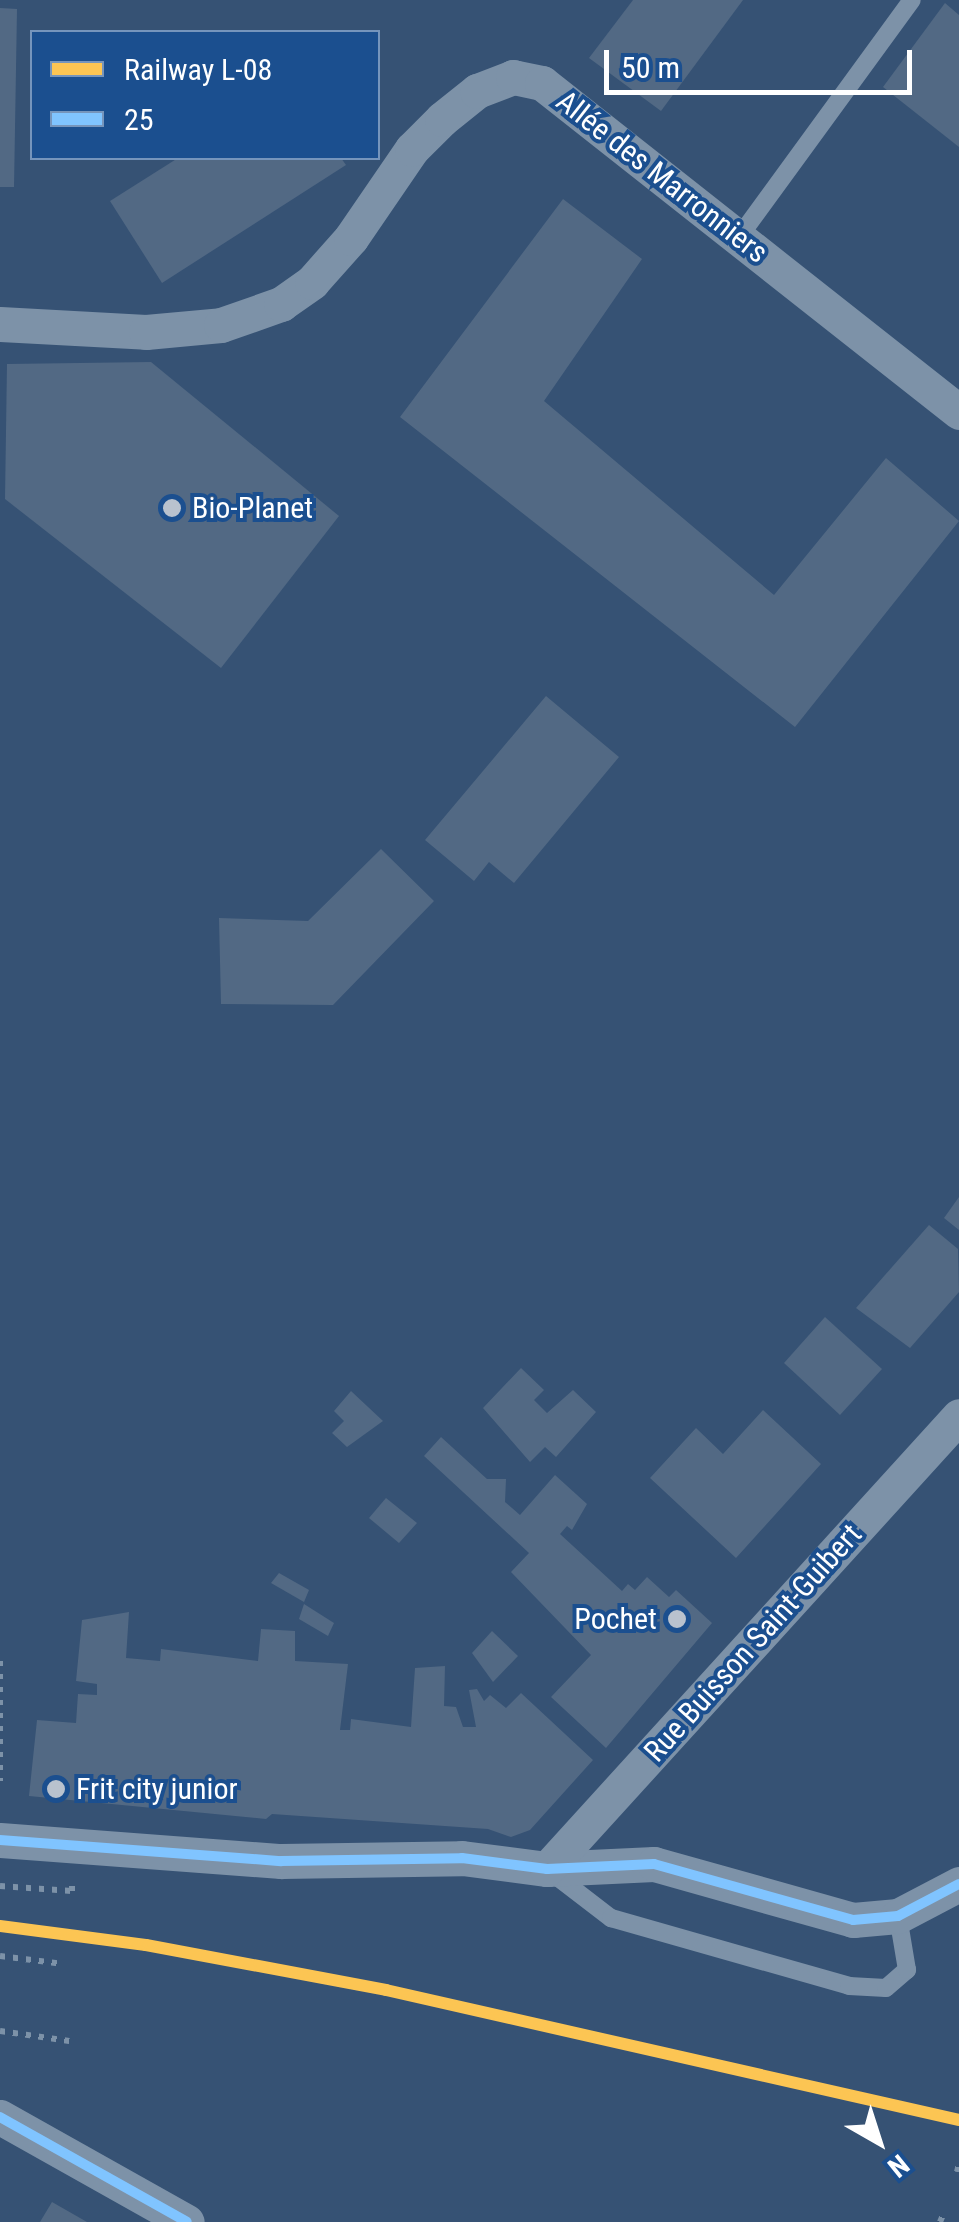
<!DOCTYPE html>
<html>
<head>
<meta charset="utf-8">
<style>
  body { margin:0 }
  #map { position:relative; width:959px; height:2222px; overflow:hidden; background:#365274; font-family:"Roboto Condensed",sans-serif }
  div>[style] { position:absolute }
  .building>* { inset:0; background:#526984 }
  .path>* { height:6px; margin-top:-3px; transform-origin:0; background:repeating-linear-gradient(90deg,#7d92a8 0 5px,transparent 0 13px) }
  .lane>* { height:18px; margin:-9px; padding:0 9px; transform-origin:9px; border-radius:9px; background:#7d92a8 }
  .street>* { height:35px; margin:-17.5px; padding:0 17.5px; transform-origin:17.5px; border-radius:17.5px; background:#7d92a8 }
  .bus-1>* { height:10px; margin:-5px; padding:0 5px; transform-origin:5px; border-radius:5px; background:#80c4ff }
  .rail-1>* { height:12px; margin:-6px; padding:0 6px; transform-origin:6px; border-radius:6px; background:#fcc553 }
  .dots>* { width:28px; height:28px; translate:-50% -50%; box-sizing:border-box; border:5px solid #1b4f8f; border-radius:50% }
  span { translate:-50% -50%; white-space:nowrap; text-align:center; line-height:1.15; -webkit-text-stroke:8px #1b4f8f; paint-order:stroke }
  .street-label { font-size:30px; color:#fff }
  .poi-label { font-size:30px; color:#fff }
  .left { translate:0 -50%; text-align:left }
  .right { translate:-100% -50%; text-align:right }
  .legend { position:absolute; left:30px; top:30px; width:350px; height:130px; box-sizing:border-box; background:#1b4f8f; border:2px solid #7695bc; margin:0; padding:12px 18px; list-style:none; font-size:30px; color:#fff }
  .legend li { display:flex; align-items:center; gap:20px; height:50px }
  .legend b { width:50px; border:2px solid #7695bc }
  .north { position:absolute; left:829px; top:2092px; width:100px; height:100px; -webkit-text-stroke:8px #1b4f8f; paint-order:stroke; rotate:141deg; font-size:28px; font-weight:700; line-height:40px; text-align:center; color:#fff }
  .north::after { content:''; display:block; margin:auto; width:35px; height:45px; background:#fff; clip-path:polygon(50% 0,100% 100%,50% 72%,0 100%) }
  .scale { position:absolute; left:604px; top:50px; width:308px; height:45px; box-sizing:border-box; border:5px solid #fff; border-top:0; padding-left:12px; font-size:30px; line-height:35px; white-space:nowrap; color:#fff; -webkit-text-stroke:8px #1b4f8f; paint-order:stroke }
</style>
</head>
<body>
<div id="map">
  <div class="building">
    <div style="clip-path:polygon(633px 0,743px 0,661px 111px,589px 58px)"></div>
    <div style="clip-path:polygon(945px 3px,959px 15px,959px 147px,883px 87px)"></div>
    <div style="clip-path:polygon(0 8px,17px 9px,14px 187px,0 187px)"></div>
    <div style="clip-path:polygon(178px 158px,341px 158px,346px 165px,162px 283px,110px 201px)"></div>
    <div style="clip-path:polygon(563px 199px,642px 259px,544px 401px,774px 595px,886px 458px,959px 521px,795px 727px,400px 417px)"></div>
    <div style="clip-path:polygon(151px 362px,339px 516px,221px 668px,5px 499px,7px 364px)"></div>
    <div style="clip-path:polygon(546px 696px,619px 757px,514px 883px,489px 862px,474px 881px,425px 840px)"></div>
    <div style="clip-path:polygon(381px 849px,434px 901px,333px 1005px,221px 1004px,219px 918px,308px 921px)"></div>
    <div style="clip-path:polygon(959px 1197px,959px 1230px,944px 1218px)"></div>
    <div style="clip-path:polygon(929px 1225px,958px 1249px,959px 1292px,910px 1348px,856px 1308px)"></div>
    <div style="clip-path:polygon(825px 1317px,882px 1369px,840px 1415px,784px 1363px)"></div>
    <div style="clip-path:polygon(521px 1368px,544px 1390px,534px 1400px,547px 1413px,573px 1390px,596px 1412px,556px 1457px,545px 1447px,530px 1462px,483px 1408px)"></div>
    <div style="clip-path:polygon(351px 1391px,383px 1421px,347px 1447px,332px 1433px,344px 1421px,334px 1411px)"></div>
    <div style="clip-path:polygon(763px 1410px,821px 1464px,736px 1558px,650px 1478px,696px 1428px,723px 1454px)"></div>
    <div style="clip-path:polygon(441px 1437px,487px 1479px,506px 1479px,505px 1502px,520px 1515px,555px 1475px,587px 1504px,572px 1530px,567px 1526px,560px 1534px,622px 1591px,628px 1584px,635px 1590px,647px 1577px,669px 1597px,676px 1590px,712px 1623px,606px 1748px,551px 1697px,591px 1655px,511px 1572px,529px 1553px,424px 1456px)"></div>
    <div style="clip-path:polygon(386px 1498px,417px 1523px,399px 1543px,369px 1518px)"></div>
    <div style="clip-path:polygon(279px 1573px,309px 1590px,304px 1602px,271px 1583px)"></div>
    <div style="clip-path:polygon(304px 1604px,334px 1623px,328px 1636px,299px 1619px)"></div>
    <div style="clip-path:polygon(129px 1612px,126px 1658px,160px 1661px,161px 1649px,258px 1661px,261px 1629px,295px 1631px,295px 1661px,348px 1664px,340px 1730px,350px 1730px,351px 1719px,411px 1727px,415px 1668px,445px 1666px,444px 1706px,456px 1707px,463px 1727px,476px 1727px,469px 1690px,477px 1689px,484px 1701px,490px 1695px,506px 1708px,521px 1693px,593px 1760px,530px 1830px,511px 1837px,488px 1829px,272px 1814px,266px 1819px,29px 1796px,37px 1720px,76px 1723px,78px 1694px,97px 1695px,97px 1684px,76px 1681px,82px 1620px)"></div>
    <div style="clip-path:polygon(492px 1631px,518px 1656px,493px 1682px,472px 1653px)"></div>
    <div style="clip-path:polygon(52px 2202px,87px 2222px,40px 2222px)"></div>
  </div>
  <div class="path">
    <div style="left:0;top:1661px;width:120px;rotate:90deg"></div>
    <div style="left:0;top:1886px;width:72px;rotate:4deg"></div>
    <div style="left:72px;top:1891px;width:12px;rotate:-90deg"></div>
    <div style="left:0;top:1956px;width:64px;rotate:7.1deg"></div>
    <div style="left:0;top:2031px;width:70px;rotate:8.2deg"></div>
    <div style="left:957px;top:2172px;width:8px;rotate:-76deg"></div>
    <div style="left:940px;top:2222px;width:8px;rotate:-67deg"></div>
  </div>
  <div class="lane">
    <div style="left:739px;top:237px;width:293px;rotate:-53.9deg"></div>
    <div style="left:551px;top:1872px;width:76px;rotate:37.5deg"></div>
    <div style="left:611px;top:1918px;width:248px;rotate:15.9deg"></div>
    <div style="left:849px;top:1986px;width:37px;rotate:3deg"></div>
    <div style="left:886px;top:1988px;width:28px;rotate:-41deg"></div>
    <div style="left:907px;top:1970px;width:55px;rotate:-99.5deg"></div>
  </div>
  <div class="street">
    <div style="left:0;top:324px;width:146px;rotate:3.1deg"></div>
    <div style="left:146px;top:332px;width:75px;rotate:-5.3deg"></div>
    <div style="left:221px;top:325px;width:64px;rotate:-19.3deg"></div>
    <div style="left:281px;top:304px;width:38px;rotate:-35deg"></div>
    <div style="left:312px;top:282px;width:59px;rotate:-48.4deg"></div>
    <div style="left:351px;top:238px;width:108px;rotate:-55.6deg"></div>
    <div style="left:412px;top:149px;width:42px;rotate:-45deg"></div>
    <div style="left:442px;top:119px;width:45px;rotate:-38.7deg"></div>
    <div style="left:477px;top:91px;width:39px;rotate:-21deg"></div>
    <div style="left:513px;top:77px;width:30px;rotate:12deg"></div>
    <div style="left:542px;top:83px;width:531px;rotate:38.27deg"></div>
    <div style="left:0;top:1840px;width:282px;rotate:4.3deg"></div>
    <div style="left:281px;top:1861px;width:181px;rotate:-0.9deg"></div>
    <div style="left:462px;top:1858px;width:86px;rotate:7.4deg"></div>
    <div style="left:547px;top:1869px;width:107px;rotate:-2.7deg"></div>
    <div style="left:654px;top:1864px;width:207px;rotate:15.7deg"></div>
    <div style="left:853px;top:1920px;width:45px;rotate:-5.1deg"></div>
    <div style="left:898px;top:1916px;width:69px;rotate:-27.7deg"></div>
    <div style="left:547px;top:1869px;width:612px;rotate:-47.71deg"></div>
    <div style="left:0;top:2117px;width:214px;rotate:29.3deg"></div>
  </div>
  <div class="bus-1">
    <div style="left:0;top:1840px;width:282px;rotate:4.3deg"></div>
    <div style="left:281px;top:1861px;width:181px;rotate:-0.9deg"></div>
    <div style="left:462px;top:1858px;width:86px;rotate:7.4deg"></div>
    <div style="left:547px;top:1869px;width:107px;rotate:-2.7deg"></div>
    <div style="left:654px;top:1864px;width:207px;rotate:15.7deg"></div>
    <div style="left:853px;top:1920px;width:45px;rotate:-5.1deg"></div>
    <div style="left:898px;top:1916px;width:69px;rotate:-27.7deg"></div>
    <div style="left:0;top:2117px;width:214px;rotate:29.3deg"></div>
  </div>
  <div class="rail-1">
    <div style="left:0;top:1926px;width:147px;rotate:7.4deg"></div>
    <div style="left:146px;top:1945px;width:244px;rotate:10.6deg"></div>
    <div style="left:386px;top:1990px;width:588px;rotate:12.78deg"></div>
  </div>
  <div class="dots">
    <div style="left:172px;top:508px;background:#b9c2ce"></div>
    <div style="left:677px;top:1619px;background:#b9c2ce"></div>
    <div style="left:56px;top:1789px;background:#b9c2ce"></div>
  </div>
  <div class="street-label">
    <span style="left:662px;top:177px;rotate:38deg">Allée des Marronniers</span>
    <span style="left:753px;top:1643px;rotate:-48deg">Rue Buisson Saint-Guibert</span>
  </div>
  <div class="poi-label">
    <span class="left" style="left:192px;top:508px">Bio-Planet</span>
    <span class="right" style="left:657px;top:1619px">Pochet</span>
    <span class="left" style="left:76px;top:1789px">Frit city junior</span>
  </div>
  <ul class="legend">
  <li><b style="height:12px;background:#fcc553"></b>Railway L-08</li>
  <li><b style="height:12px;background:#80c4ff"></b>25</li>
  </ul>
  <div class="north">N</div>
  <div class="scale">50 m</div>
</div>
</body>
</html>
